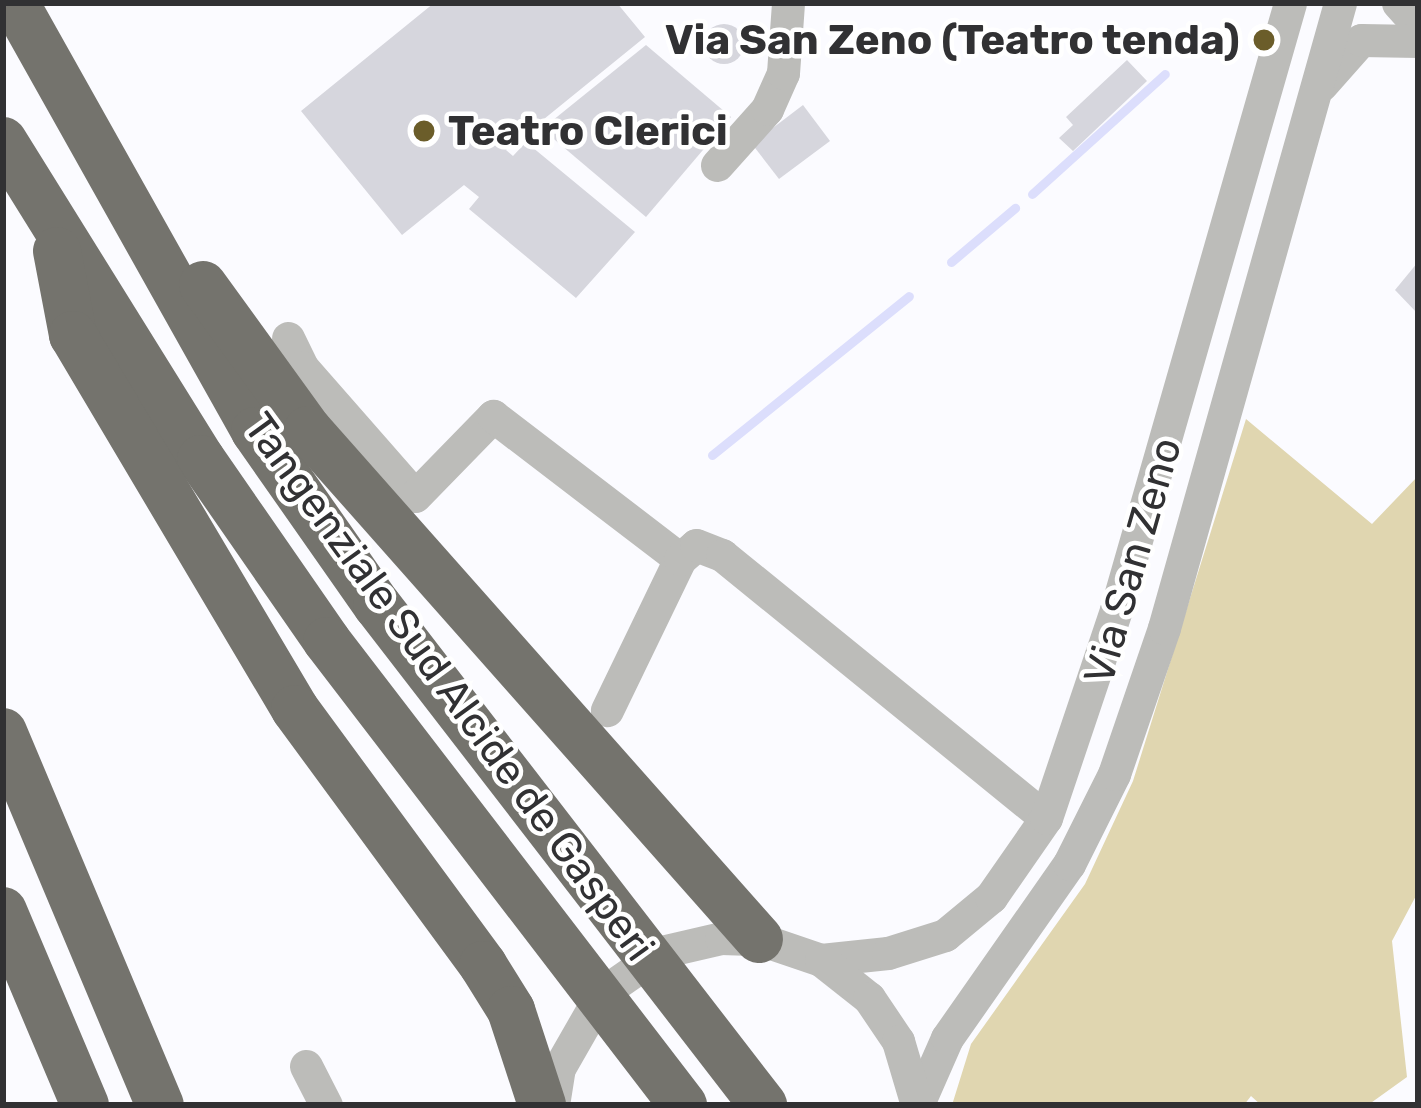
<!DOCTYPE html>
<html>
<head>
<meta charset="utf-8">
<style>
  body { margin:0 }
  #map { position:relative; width:1421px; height:1108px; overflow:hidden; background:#fbfbff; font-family:Rubik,sans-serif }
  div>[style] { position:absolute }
  .green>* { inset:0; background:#e0d6b0 }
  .stream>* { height:9px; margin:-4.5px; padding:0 4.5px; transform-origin:4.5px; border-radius:4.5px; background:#dcdefc }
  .building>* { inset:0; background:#d6d6dd }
  .round { border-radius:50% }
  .minor>* { height:33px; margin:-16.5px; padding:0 16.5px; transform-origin:16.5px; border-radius:16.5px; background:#bcbcb9 }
  .highway>* { height:48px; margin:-24px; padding:0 24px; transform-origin:24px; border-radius:24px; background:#74736d }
  .dots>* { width:33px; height:33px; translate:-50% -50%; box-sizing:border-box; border:6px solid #fff; border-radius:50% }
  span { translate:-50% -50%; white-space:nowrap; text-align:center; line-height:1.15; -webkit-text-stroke:9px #fff; paint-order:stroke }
  .poi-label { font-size:42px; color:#313133; font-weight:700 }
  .right { translate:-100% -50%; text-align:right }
  .left { translate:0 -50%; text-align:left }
  .street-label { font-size:42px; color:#313133 }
  .frame { position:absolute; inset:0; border:6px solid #313133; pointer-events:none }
</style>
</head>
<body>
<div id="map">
  <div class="green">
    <div style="clip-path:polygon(1246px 419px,1372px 524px,1418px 476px,1418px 892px,1392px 941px,1407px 1077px,1368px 1105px,1261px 1105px,1251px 1096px,1244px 1105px,952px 1105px,971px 1044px,1085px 884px,1133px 781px)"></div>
  </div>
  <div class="stream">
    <div style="left:1032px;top:194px;width:179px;rotate:-42.1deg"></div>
    <div style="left:951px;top:262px;width:84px;rotate:-40.2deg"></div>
    <div style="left:712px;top:455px;width:253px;rotate:-38.9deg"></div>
  </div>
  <div class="building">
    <div style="clip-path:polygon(434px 3px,617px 3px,645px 37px,506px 150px,513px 156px,526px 142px,635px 232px,576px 298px,469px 209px,479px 197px,464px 185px,402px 235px,301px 111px)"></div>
    <div class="round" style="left:704px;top:24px;width:40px;height:40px"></div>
    <div style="clip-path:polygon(646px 45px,731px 117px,646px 217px,542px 129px)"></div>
    <div style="clip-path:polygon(1127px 60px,1147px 81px,1073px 151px,1059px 138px,1073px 125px,1066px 117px)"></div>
    <div style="clip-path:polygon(803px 105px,830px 141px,779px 179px,752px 144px)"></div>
    <div style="clip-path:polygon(1418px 262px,1418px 314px,1395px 290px)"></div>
  </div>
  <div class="minor">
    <div style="left:1398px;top:3px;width:30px;rotate:48deg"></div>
    <div style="left:1321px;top:85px;width:60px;rotate:-48.4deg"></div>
    <div style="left:1361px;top:40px;width:57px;rotate:1deg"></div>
    <div style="left:717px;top:165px;width:75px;rotate:-48.2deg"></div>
    <div style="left:767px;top:109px;width:39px;rotate:-66deg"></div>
    <div style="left:783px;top:73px;width:70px;rotate:-85.9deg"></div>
    <div style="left:288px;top:338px;width:32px;rotate:64deg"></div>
    <div style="left:302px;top:367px;width:171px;rotate:48.8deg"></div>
    <div style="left:415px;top:496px;width:112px;rotate:-45.7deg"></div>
    <div style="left:493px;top:416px;width:235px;rotate:37.4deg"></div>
    <div style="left:680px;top:559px;width:168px;rotate:115.8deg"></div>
    <div style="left:680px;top:559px;width:21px;rotate:-41deg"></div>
    <div style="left:696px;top:545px;width:28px;rotate:21deg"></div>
    <div style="left:722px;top:555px;width:417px;rotate:39.1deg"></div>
    <div style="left:821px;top:960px;width:67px;rotate:-6deg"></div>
    <div style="left:888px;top:953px;width:60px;rotate:-17.5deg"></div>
    <div style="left:945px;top:935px;width:60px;rotate:-39.6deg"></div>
    <div style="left:991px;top:897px;width:96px;rotate:-55.2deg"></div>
    <div style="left:1046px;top:818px;width:219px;rotate:-71.4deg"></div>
    <div style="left:1116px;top:610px;width:631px;rotate:-74deg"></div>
    <div style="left:306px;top:1066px;width:44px;rotate:62.9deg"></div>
    <div style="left:918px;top:1104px;width:72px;rotate:-66.3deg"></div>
    <div style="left:947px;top:1038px;width:213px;rotate:-55deg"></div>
    <div style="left:1069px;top:864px;width:101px;rotate:-63.4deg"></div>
    <div style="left:1114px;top:774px;width:154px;rotate:-71.1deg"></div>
    <div style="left:1164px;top:628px;width:649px;rotate:-74.27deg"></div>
    <div style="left:553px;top:1105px;width:37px;rotate:-81deg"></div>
    <div style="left:559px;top:1068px;width:86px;rotate:-60.2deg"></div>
    <div style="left:602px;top:993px;width:72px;rotate:-34.8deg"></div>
    <div style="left:661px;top:952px;width:62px;rotate:-13.1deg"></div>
    <div style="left:721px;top:938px;width:38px;rotate:2deg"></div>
    <div style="left:759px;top:939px;width:65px;rotate:18.7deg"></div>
    <div style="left:821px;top:960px;width:61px;rotate:38.4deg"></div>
    <div style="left:869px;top:998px;width:52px;rotate:56deg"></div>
    <div style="left:898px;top:1041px;width:67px;rotate:73.5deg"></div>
  </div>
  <div class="highway">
    <div style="left:15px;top:3px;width:491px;rotate:60.7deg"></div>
    <div style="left:255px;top:431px;width:213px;rotate:55deg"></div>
    <div style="left:377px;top:605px;width:632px;rotate:52.33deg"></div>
    <div style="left:3px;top:141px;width:375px;rotate:58.1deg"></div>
    <div style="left:201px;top:459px;width:221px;rotate:55.3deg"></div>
    <div style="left:327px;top:641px;width:585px;rotate:52.5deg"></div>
    <div style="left:57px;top:251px;width:86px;rotate:79.2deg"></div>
    <div style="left:73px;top:335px;width:435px;rotate:59.3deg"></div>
    <div style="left:295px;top:709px;width:318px;rotate:53.7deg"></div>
    <div style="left:483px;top:965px;width:53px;rotate:58.1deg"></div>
    <div style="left:511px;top:1010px;width:100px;rotate:71.9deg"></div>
    <div style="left:203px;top:285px;width:179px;rotate:54.1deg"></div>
    <div style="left:308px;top:430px;width:680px;rotate:48.46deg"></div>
    <div style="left:3px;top:732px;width:405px;rotate:67.2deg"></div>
    <div style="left:3px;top:911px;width:211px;rotate:67.1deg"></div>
  </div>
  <div class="dots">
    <div style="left:1264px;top:40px;background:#6b5d2a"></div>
    <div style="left:424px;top:131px;background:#6b5d2a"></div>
  </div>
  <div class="poi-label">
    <span class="right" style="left:1240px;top:40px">Via San Zeno (Teatro tenda)</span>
    <span class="left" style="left:448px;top:131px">Teatro Clerici</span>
  </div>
  <div class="street-label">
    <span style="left:1133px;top:561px;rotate:-74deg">Via San Zeno</span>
    <span style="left:449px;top:687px;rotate:54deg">Tangenziale Sud Alcide de Gasperi</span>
  </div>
  <div class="frame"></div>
</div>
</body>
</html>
